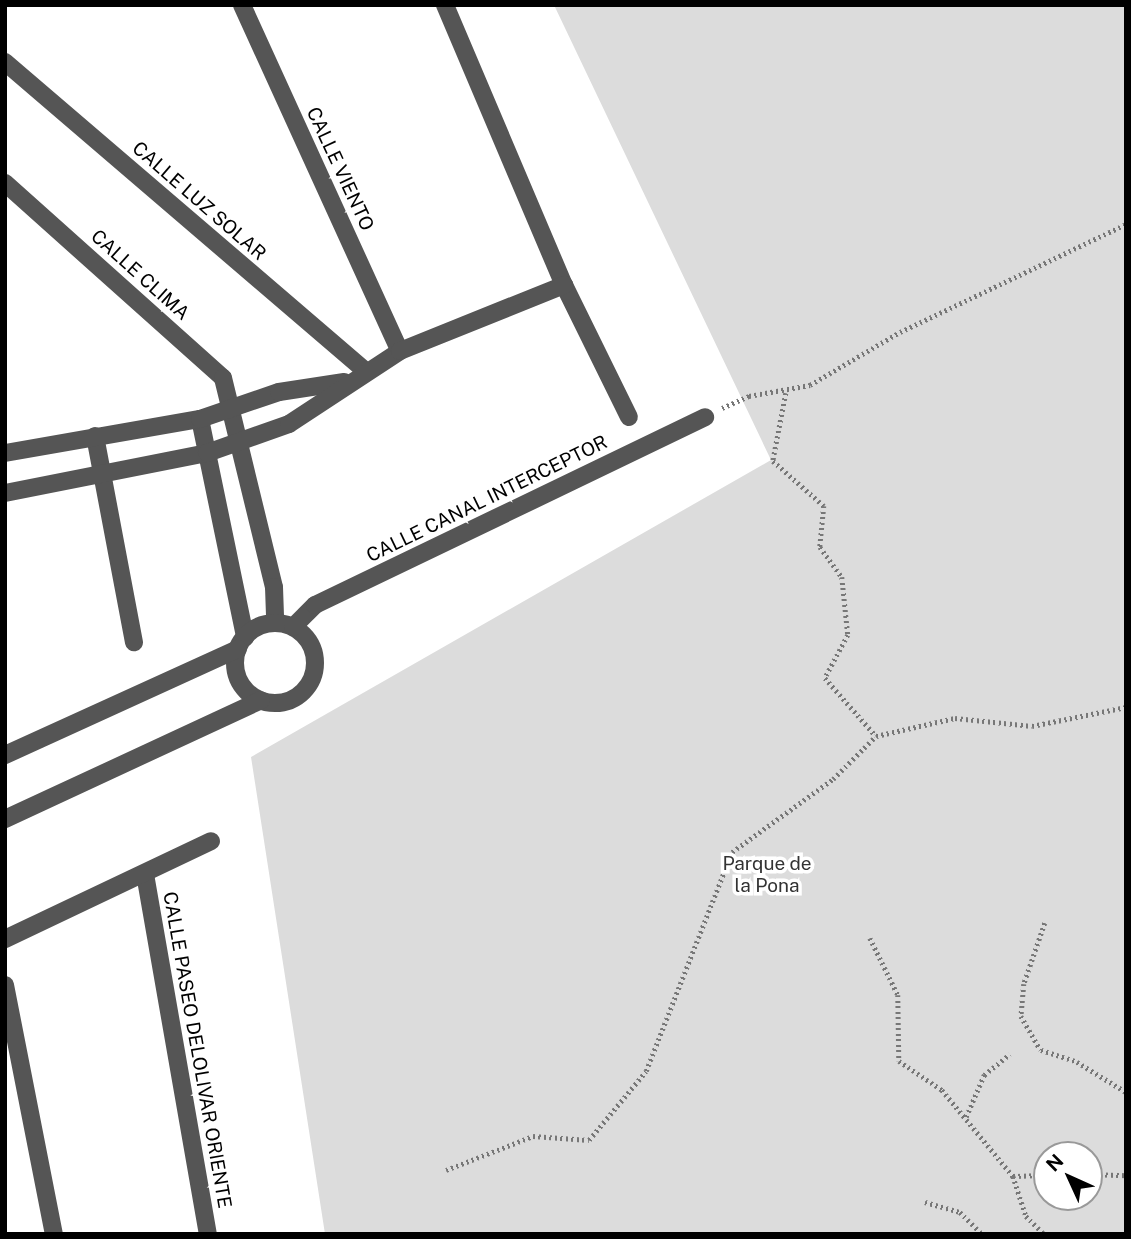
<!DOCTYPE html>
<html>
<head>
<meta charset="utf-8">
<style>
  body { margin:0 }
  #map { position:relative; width:1131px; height:1239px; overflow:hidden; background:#fff; font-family:"Public Sans",sans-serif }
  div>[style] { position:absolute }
  .green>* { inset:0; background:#dcdcdc }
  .path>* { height:4.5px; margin-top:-2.25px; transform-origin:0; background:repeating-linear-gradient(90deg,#777 0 2px,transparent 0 5.5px) }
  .minor>* { height:18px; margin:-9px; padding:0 9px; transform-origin:9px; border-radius:9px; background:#555 }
  .minor>.ring { margin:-9px; padding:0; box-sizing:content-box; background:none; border:18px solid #555; border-radius:50% }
  span { translate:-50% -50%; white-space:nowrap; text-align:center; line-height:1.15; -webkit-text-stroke:7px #fff; paint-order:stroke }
  .street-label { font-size:19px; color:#000 }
  .park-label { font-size:19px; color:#333 }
  .frame { position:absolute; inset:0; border:7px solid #000; pointer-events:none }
  .north { position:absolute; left:1033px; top:1141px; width:70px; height:70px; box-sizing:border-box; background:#fff; border:2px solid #999; border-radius:50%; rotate:315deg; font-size:19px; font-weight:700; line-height:28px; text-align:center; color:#000 }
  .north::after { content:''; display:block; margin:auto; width:24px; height:32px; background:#000; clip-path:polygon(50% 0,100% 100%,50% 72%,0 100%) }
</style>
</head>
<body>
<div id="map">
  <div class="green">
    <div style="clip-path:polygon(evenodd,554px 5px,1126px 5px,1126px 1234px,325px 1234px,251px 757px,771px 460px,554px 5px,1047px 1155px,1089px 1155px,1089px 1197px,1047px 1197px,1047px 1155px)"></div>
  </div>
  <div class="path">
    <div style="left:786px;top:393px;width:69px;rotate:100.8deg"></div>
    <div style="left:773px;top:461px;width:68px;rotate:41.4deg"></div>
    <div style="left:824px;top:506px;width:41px;rotate:95.6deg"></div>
    <div style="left:820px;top:547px;width:37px;rotate:54deg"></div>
    <div style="left:842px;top:577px;width:58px;rotate:84.1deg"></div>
    <div style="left:848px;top:635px;width:49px;rotate:118.1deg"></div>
    <div style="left:825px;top:678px;width:77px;rotate:48.7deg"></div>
    <div style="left:876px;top:736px;width:81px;rotate:-12.8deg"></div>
    <div style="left:955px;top:718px;width:77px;rotate:5.9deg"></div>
    <div style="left:1032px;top:726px;width:96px;rotate:-11.4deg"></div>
    <div style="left:722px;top:408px;width:30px;rotate:-24deg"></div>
    <div style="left:749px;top:396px;width:62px;rotate:-10.2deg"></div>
    <div style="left:810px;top:385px;width:104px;rotate:-30.5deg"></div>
    <div style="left:900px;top:332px;width:250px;rotate:-25.5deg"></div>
    <div style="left:1045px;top:923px;width:65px;rotate:109deg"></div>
    <div style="left:1024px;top:984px;width:32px;rotate:95deg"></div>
    <div style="left:1021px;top:1016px;width:39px;rotate:60deg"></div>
    <div style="left:1041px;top:1050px;width:38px;rotate:18deg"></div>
    <div style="left:1077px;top:1062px;width:57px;rotate:31.5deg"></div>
    <div style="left:870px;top:938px;width:64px;rotate:63.8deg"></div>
    <div style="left:898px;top:995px;width:66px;rotate:89.1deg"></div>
    <div style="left:899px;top:1061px;width:52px;rotate:34deg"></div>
    <div style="left:942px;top:1090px;width:112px;rotate:50.5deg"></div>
    <div style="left:1013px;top:1176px;width:34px;rotate:-2deg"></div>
    <div style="left:966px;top:1117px;width:46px;rotate:-66.8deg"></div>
    <div style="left:984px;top:1075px;width:33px;rotate:-39deg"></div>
    <div style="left:446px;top:1170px;width:93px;rotate:-21.3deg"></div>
    <div style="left:533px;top:1136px;width:56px;rotate:4.1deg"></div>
    <div style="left:589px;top:1140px;width:89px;rotate:-50.4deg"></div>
    <div style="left:646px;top:1071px;width:235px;rotate:-68.6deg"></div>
    <div style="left:732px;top:852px;width:125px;rotate:-35.9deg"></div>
    <div style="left:833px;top:779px;width:61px;rotate:-45deg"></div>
    <div style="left:1089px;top:1174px;width:37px;rotate:2deg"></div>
    <div style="left:1013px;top:1176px;width:42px;rotate:72deg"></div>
    <div style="left:1026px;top:1216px;width:25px;rotate:45deg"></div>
    <div style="left:925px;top:1202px;width:36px;rotate:16deg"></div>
    <div style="left:960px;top:1212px;width:31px;rotate:45deg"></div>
  </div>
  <div class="minor">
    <div style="left:242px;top:5px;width:380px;rotate:65.5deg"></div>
    <div style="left:445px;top:5px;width:304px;rotate:67deg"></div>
    <div style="left:564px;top:285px;width:147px;rotate:63.8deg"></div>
    <div style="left:5px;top:62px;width:474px;rotate:40.6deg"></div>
    <div style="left:5px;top:183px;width:292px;rotate:41.8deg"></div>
    <div style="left:223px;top:378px;width:215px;rotate:76.3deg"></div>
    <div style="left:274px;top:587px;width:36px;rotate:88deg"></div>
    <div style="left:200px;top:419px;width:223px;rotate:78.3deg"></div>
    <div style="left:95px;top:436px;width:210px;rotate:79.3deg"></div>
    <div style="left:5px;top:453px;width:198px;rotate:-9.9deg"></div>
    <div style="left:200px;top:419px;width:83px;rotate:-18.9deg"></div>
    <div style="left:279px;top:392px;width:66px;rotate:-8.7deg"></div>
    <div style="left:5px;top:493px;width:206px;rotate:-11.2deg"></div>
    <div style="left:207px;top:453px;width:87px;rotate:-19.5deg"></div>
    <div style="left:289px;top:424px;width:133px;rotate:-33.3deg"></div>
    <div style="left:400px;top:351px;width:177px;rotate:-21.9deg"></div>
    <div class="ring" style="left:235px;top:623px;width:62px;height:62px"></div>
    <div style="left:293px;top:627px;width:31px;rotate:-45deg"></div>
    <div style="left:315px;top:605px;width:433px;rotate:-25.7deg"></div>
    <div style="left:5px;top:755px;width:256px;rotate:-24.5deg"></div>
    <div style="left:5px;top:819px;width:282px;rotate:-24.9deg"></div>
    <div style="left:145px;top:874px;width:365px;rotate:80.1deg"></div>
    <div style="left:5px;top:939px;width:228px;rotate:-25.4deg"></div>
    <div style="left:5px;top:985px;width:254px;rotate:78.9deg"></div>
  </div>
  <div class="street-label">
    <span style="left:340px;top:169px;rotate:65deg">CALLE VIENTO</span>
    <span style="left:199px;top:201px;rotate:41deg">CALLE LUZ SOLAR</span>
    <span style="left:140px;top:275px;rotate:42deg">CALLE CLIMA</span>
    <span style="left:487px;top:499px;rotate:-26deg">CALLE CANAL INTERCEPTOR</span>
    <span style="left:197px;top:1050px;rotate:80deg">CALLE PASEO DELOLIVAR ORIENTE</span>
  </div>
  <div class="park-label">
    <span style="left:767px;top:875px">Parque de<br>la Pona</span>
  </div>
  <div class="frame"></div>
  <div class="north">N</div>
</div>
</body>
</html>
